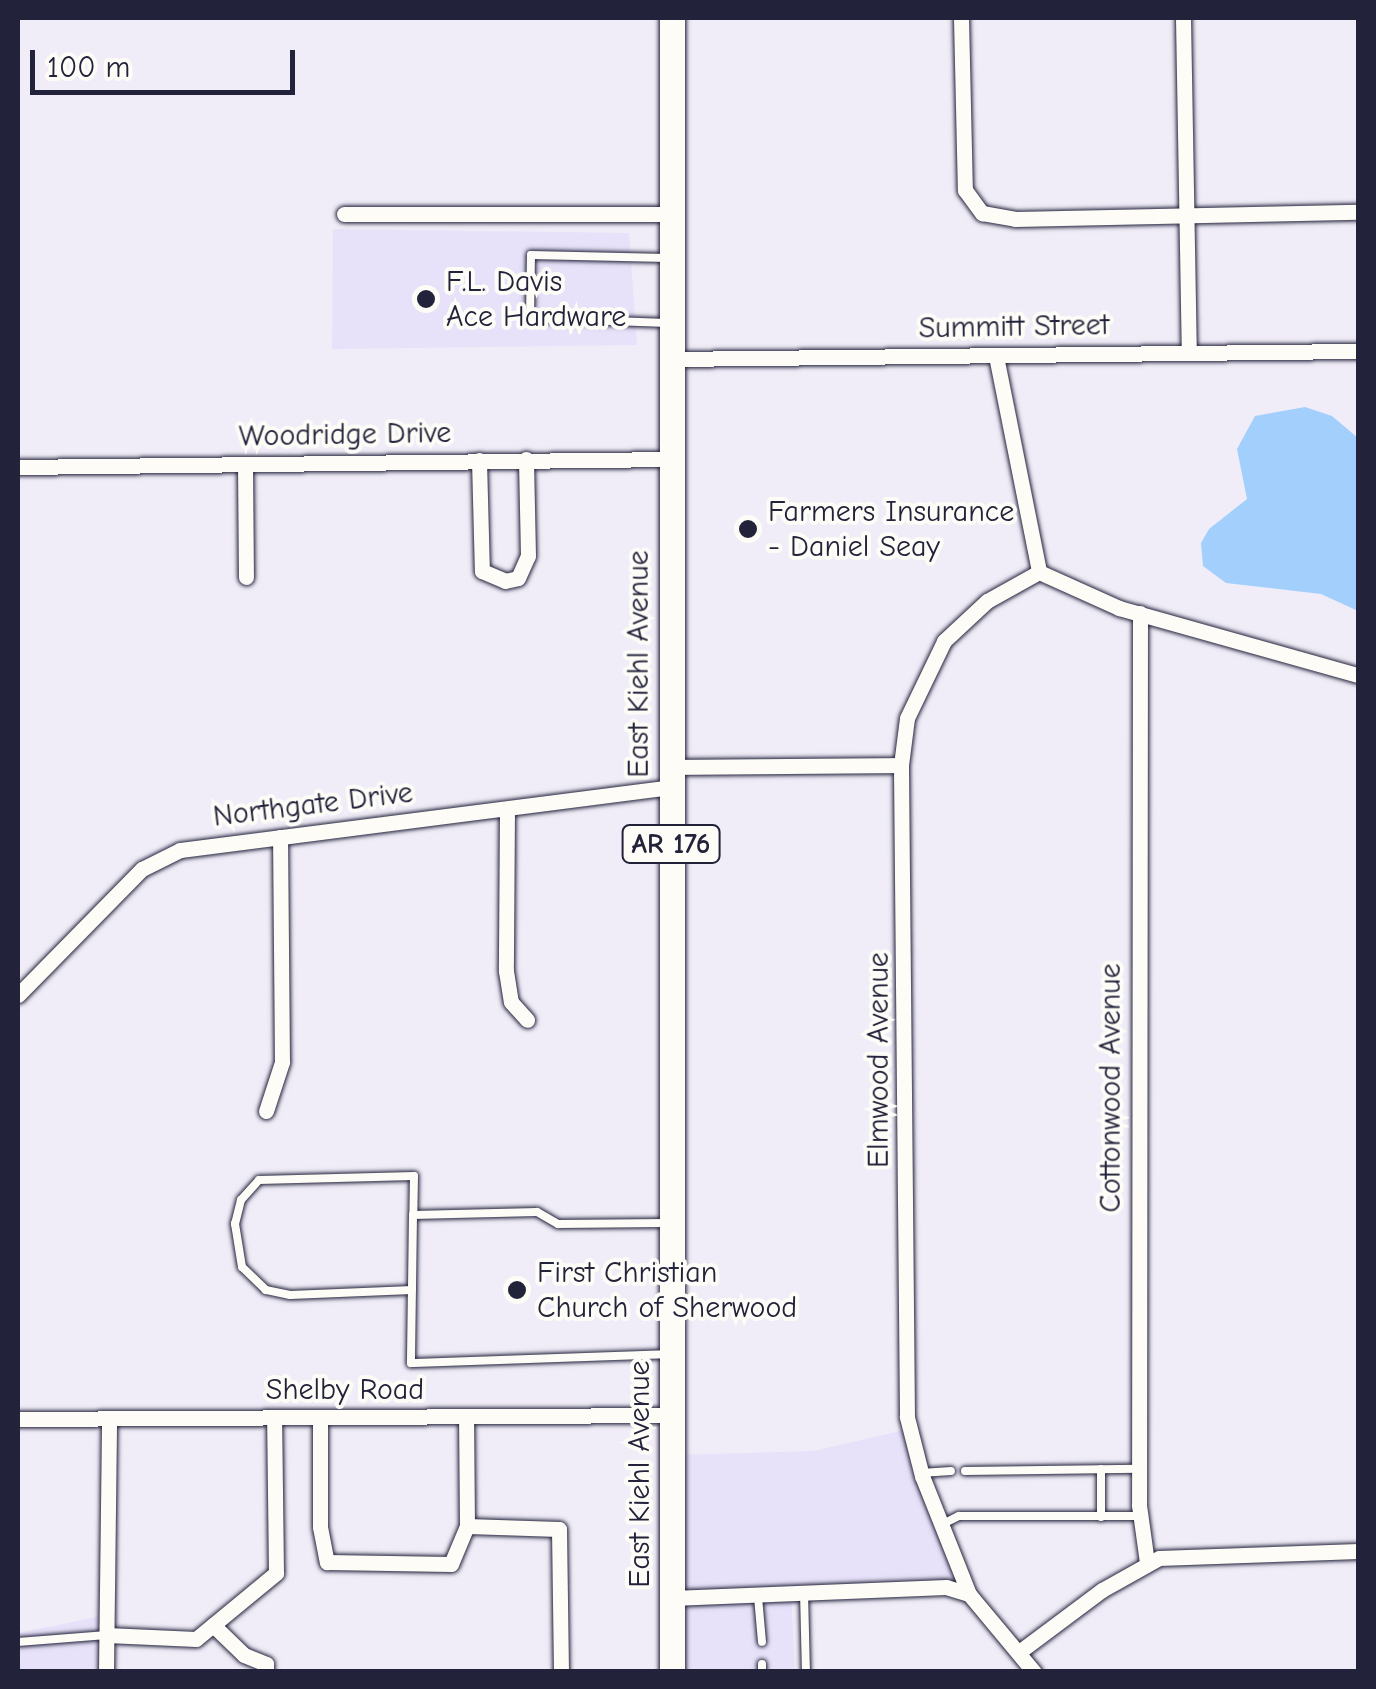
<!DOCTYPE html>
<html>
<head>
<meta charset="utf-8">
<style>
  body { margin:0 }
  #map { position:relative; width:1376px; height:1689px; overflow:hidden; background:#f0edf8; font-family:"Comic Neue",sans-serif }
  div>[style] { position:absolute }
  .built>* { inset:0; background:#e7e2f9 }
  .water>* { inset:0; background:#a3cffd }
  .roads { filter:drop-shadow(0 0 2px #22223b) drop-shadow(0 0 2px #22223b) }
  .lane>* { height:8px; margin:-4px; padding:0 4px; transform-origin:4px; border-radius:4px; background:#fdfcf7 }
  .street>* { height:15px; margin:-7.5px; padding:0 7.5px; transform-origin:7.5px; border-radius:7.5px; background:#fdfcf7 }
  .primary>* { height:25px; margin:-12.5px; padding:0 12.5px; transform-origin:12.5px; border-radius:12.5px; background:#fdfcf7 }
  .dots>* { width:28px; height:28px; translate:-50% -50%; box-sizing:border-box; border:5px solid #fdfcf7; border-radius:50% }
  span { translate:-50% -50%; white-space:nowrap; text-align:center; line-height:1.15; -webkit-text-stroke:8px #fdfcf7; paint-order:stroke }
  .shield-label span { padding:2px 8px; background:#fdfcf7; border:2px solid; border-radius:8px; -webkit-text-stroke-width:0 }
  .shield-label { font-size:28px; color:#22223b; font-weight:700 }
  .poi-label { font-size:30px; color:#22223b }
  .left { translate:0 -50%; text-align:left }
  .street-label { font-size:30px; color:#22223b }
  .frame { position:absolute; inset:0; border:20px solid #22223b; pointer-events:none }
  .scale { position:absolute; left:30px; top:50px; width:265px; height:45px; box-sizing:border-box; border:5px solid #22223b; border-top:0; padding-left:12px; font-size:30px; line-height:35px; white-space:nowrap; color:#22223b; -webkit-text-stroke:8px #fdfcf7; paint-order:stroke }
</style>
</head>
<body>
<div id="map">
  <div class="built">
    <div style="clip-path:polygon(333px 229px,629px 233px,637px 345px,332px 349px)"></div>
    <div style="clip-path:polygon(909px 1429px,969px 1594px,791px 1595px,795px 1672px,672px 1671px,672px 1455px,813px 1451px)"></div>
    <div style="clip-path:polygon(107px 1615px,106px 1671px,18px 1672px,18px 1633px)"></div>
  </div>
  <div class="water">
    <div style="clip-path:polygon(1305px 407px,1332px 416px,1358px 438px,1358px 611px,1321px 594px,1226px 583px,1203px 566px,1201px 543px,1209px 529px,1247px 499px,1237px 449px,1255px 416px)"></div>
  </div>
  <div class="roads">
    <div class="lane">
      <div style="left:667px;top:323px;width:137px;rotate:-177.9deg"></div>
      <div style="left:530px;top:318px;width:63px;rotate:-89.1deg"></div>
      <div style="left:531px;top:255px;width:136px;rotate:1.3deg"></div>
      <div style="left:665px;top:1223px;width:107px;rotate:179.5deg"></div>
      <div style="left:558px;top:1224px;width:24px;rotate:-150deg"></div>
      <div style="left:537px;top:1212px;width:124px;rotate:178.6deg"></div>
      <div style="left:413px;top:1215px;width:148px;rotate:90.8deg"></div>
      <div style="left:411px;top:1363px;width:257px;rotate:-2deg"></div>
      <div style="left:412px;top:1290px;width:122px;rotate:177.7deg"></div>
      <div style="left:290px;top:1295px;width:25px;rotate:-168deg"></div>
      <div style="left:266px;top:1290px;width:33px;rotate:-136deg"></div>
      <div style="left:242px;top:1267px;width:44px;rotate:-99.2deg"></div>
      <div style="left:235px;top:1224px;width:25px;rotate:-76deg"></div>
      <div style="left:241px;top:1200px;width:27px;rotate:-48deg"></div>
      <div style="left:259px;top:1180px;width:155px;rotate:-1.5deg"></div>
      <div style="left:414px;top:1176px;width:39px;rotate:91deg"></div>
      <div style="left:1101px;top:1469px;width:48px;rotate:90deg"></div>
      <div style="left:965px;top:1471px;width:174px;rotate:-0.7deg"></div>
      <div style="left:921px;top:1473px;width:30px;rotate:-4deg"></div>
      <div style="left:941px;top:1525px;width:20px;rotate:-27deg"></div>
      <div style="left:959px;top:1516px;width:181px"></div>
      <div style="left:804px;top:1592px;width:80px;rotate:88.6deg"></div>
      <div style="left:758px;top:1597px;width:45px;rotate:84.9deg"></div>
      <div style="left:18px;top:1642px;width:89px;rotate:-4.5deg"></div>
      <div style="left:762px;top:1664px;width:8px;rotate:90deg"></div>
    </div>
    <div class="street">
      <div style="left:961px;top:18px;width:172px;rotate:88.7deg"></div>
      <div style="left:965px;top:190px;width:29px;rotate:54deg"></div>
      <div style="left:982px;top:213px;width:34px;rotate:10deg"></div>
      <div style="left:1015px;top:219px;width:343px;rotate:-1.2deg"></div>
      <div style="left:1183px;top:18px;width:332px;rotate:89deg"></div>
      <div style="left:344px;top:214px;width:328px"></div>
      <div style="left:996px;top:356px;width:220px;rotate:78.7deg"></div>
      <div style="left:1039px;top:572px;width:88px;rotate:24.2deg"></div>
      <div style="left:1119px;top:608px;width:248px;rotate:15.7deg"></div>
      <div style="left:671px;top:359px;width:687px;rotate:-0.67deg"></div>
      <div style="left:479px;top:460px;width:111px;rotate:88.5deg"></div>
      <div style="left:482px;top:571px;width:25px;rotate:23deg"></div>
      <div style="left:505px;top:581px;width:13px;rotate:-13deg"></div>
      <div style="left:518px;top:578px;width:24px;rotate:-66deg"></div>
      <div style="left:528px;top:556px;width:97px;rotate:-91.2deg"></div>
      <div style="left:245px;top:465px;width:112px;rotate:89.5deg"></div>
      <div style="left:18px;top:467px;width:655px;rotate:-0.7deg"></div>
      <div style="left:1140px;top:613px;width:892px;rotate:90.06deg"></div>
      <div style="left:1139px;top:1505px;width:59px;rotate:82.1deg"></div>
      <div style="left:673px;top:767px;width:228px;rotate:-0.5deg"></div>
      <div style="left:507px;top:809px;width:162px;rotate:90.4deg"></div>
      <div style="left:506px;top:971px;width:31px;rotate:81deg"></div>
      <div style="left:511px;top:1002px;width:24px;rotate:48deg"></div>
      <div style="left:18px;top:995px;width:177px;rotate:-45.5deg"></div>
      <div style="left:142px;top:869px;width:42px;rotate:-26.6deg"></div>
      <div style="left:180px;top:850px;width:495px;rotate:-7.3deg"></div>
      <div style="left:266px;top:1111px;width:52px;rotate:-71.9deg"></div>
      <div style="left:282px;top:1062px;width:225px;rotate:-90.5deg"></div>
      <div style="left:320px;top:1417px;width:110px;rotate:90deg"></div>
      <div style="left:320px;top:1527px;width:36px;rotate:79deg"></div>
      <div style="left:327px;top:1562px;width:124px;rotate:0.9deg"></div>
      <div style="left:451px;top:1564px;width:41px;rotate:-67.2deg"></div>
      <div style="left:467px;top:1526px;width:108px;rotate:-90.5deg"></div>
      <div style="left:18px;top:1419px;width:654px;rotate:-0.35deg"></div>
      <div style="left:467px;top:1526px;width:92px;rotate:1.9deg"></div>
      <div style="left:559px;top:1529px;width:143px;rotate:89.2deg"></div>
      <div style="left:969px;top:1594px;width:127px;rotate:-111.7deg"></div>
      <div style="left:922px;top:1476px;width:61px;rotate:-104.3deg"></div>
      <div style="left:907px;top:1417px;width:652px;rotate:-90.53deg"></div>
      <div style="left:901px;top:765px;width:47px;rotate:-82.7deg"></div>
      <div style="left:907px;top:718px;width:85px;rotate:-64.3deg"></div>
      <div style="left:944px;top:641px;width:59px;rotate:-42.9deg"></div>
      <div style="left:987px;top:601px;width:60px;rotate:-29.1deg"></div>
      <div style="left:672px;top:1598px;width:274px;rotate:-2.3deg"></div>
      <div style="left:946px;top:1587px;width:24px;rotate:17deg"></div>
      <div style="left:969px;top:1594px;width:102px;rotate:50.2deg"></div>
      <div style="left:213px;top:1625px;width:43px;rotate:44.1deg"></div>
      <div style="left:244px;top:1655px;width:24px;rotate:22deg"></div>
      <div style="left:266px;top:1664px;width:8px;rotate:90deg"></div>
      <div style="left:107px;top:1635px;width:89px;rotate:2.6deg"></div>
      <div style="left:196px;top:1639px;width:104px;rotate:-39.5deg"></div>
      <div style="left:276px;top:1573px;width:156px;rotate:-90.7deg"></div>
      <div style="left:1019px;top:1652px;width:104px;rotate:-36.8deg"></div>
      <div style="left:1102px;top:1590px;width:65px;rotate:-29.3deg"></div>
      <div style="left:1159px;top:1558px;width:199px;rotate:-2deg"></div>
      <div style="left:106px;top:1672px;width:254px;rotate:-89.3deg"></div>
    </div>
    <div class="primary">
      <div style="left:672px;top:1672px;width:1654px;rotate:-90deg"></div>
    </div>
  </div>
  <div class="dots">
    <div style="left:426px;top:299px;background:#22223b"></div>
    <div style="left:748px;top:529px;background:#22223b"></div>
    <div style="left:517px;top:1290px;background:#22223b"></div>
  </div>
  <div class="shield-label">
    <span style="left:671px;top:844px">AR 176</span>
  </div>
  <div class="poi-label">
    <span class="left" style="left:446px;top:299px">F.L. Davis<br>Ace Hardware</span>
    <span class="left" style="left:768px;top:529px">Farmers Insurance<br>- Daniel Seay</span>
    <span class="left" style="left:537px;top:1290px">First Christian<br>Church of Sherwood</span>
  </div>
  <div class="street-label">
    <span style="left:1014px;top:327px;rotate:-1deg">Summitt Street</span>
    <span style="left:345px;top:435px;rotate:-1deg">Woodridge Drive</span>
    <span style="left:639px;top:664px;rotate:-90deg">East Kiehl Avenue</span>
    <span style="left:313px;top:805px;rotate:-7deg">Northgate Drive</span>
    <span style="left:879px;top:1060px;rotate:-90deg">Elmwood Avenue</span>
    <span style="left:1111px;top:1088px;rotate:-90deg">Cottonwood Avenue</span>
    <span style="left:345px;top:1390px">Shelby Road</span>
    <span style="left:640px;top:1474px;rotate:-90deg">East Kiehl Avenue</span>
  </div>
  <div class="frame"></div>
  <div class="scale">100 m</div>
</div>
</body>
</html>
